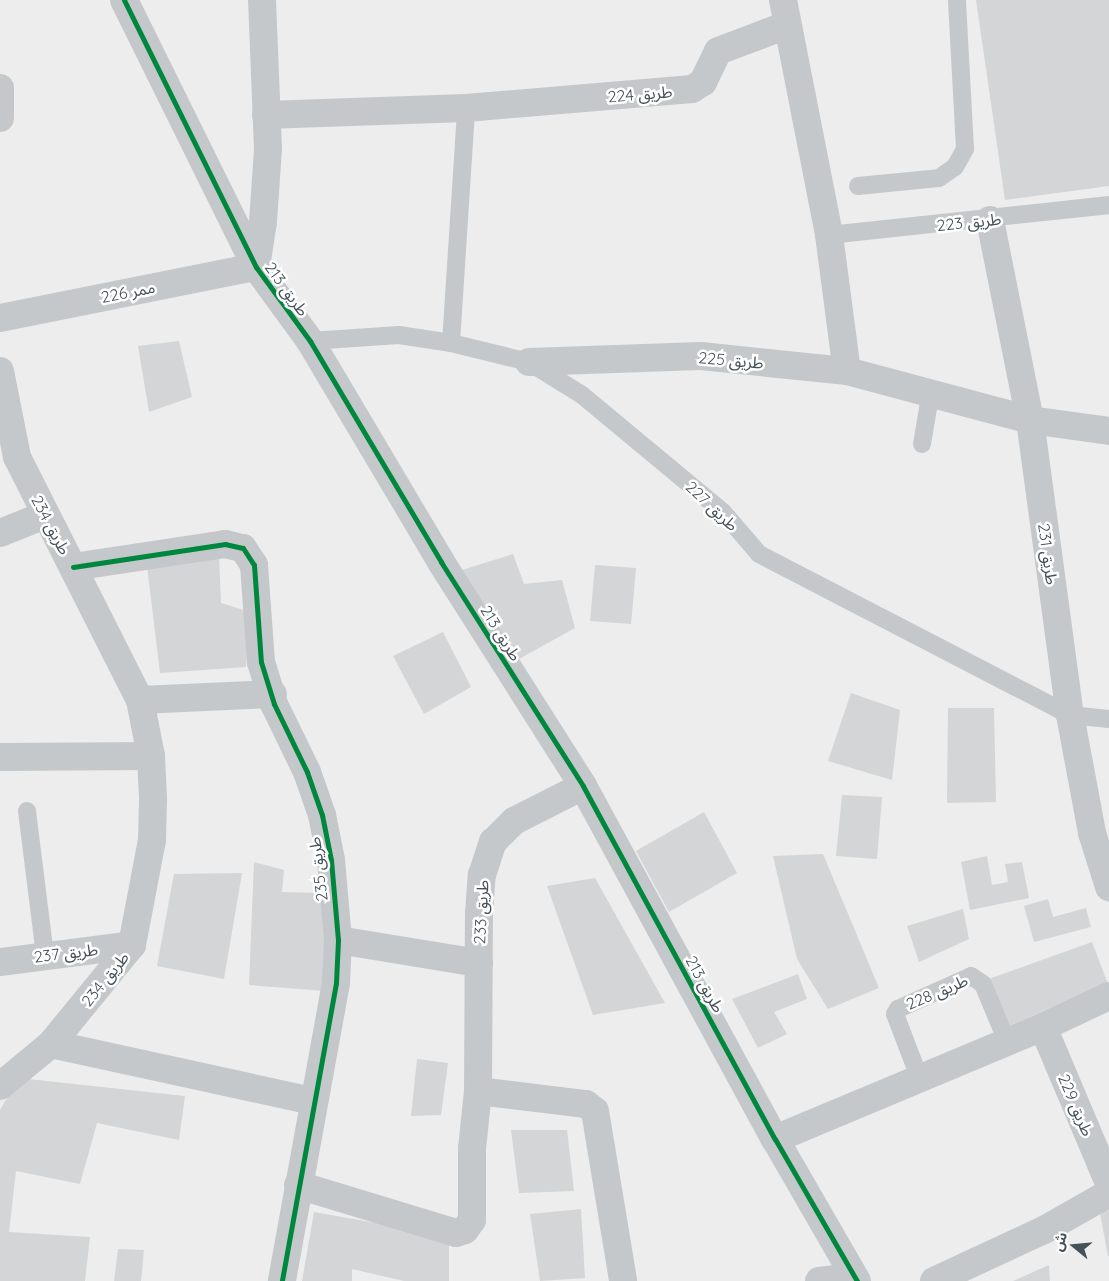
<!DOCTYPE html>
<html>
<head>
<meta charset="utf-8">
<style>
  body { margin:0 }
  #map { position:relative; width:1109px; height:1281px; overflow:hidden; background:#eeeded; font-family:Quicksand,"Noto Sans Arabic",sans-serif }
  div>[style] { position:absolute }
  .building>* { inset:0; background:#d4d5d6 }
  .service>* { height:18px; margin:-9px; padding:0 9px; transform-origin:9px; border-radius:9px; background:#c5c8ca }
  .minor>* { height:28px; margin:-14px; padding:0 14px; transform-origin:14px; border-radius:14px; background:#c5c8ca }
  .cycleway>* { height:5px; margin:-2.5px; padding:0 2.5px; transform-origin:2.5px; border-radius:2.5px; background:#00873e }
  span { translate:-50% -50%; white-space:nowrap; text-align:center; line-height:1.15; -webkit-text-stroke:5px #fff; paint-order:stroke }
  .street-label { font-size:16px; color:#45525a }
  .north { position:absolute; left:1049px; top:1221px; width:50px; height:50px; -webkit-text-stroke:4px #fff; paint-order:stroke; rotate:287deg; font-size:14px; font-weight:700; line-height:20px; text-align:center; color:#45525a }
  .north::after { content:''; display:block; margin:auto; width:18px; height:22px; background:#45525a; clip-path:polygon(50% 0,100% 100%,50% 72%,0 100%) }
</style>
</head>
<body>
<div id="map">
  <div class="building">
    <div style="clip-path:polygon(976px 0,1109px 0,1109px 186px,1005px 200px)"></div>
    <div style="clip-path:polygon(179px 341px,192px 397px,149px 412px,138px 346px)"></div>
    <div style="clip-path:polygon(219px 553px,221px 603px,250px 612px,246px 667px,160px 673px,147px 566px)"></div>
    <div style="clip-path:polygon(513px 554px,524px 584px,562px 580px,575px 628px,519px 659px,459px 571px)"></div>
    <div style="clip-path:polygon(595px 565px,636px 568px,631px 624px,590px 621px)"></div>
    <div style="clip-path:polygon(443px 632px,471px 687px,424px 714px,393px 656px)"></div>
    <div style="clip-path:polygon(851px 693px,900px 710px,892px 780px,828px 761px)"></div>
    <div style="clip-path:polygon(948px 708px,994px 708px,996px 802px,947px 803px)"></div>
    <div style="clip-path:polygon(842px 795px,882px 797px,877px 859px,836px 856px)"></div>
    <div style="clip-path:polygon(704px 812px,737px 873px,669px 912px,636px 851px)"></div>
    <div style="clip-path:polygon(823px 854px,879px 988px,828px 1009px,797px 959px,773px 856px)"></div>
    <div style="clip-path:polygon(987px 856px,992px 885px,1008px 882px,1005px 864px,1022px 862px,1029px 898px,970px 910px,961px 862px)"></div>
    <div style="clip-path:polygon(254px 862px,284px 870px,282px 892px,323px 893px,325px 991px,249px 985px)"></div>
    <div style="clip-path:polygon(242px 873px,224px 979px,157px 966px,174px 874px)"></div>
    <div style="clip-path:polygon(595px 878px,665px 1003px,593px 1015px,547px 886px)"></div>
    <div style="clip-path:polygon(1048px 899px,1053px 917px,1086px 908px,1091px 927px,1034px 942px,1024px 906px)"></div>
    <div style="clip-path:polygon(963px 909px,969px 939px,919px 962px,907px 926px)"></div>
    <div style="clip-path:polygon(1092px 942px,1108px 984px,1004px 1028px,989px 979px)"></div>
    <div style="clip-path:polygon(798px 974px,807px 999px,774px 1012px,787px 1034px,758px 1048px,732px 999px)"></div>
    <div style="clip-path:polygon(417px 1059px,448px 1063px,441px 1115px,411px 1116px)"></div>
    <div style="clip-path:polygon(19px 1078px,185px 1096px,179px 1140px,97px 1123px,80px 1184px,16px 1171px,9px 1232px,90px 1237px,85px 1281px,0 1281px,0 1110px)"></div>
    <div style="clip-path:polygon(511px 1130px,567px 1130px,574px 1191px,519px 1193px)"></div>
    <div style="clip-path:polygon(1109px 1206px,1109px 1256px,1108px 1256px,1099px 1208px)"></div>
    <div style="clip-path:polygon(581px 1209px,585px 1278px,540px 1281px,530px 1214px)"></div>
    <div style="clip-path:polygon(314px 1212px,449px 1236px,449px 1281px,404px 1281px,352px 1269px,352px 1281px,302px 1281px)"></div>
    <div style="clip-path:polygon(118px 1249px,144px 1250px,141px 1281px,114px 1281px)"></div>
    <div style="clip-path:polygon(1049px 1265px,1050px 1281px,1013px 1281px)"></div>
  </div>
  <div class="service">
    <div style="left:858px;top:186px;width:81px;rotate:-5.6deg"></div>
    <div style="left:939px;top:178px;width:19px;rotate:-35deg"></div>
    <div style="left:955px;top:167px;width:21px;rotate:-61deg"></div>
    <div style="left:965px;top:149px;width:149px;rotate:-93.1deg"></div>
    <div style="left:829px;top:235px;width:282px;rotate:-6.1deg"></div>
    <div style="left:310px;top:341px;width:89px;rotate:-3.9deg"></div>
    <div style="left:399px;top:335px;width:53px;rotate:8.7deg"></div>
    <div style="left:451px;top:343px;width:80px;rotate:13.7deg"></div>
    <div style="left:529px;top:362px;width:62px;rotate:31.9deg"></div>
    <div style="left:582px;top:395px;width:183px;rotate:39.7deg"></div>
    <div style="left:723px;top:512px;width:55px;rotate:49.4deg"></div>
    <div style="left:759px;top:554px;width:350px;rotate:27.4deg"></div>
    <div style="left:1070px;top:715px;width:39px;rotate:6deg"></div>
    <div style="left:451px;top:343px;width:235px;rotate:-86.3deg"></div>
    <div style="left:922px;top:444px;width:54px;rotate:-80.4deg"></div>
    <div style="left:27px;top:811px;width:145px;rotate:82.9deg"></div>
    <div style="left:919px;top:1077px;width:67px;rotate:-110.9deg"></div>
    <div style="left:895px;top:1014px;width:6px;rotate:-59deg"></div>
    <div style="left:898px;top:1009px;width:80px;rotate:-24.3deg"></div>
    <div style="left:971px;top:976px;width:14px;rotate:34deg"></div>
    <div style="left:983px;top:984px;width:63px;rotate:67.5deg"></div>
  </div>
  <div class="minor">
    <div style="left:124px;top:0;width:298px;rotate:63.7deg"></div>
    <div style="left:256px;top:267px;width:92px;rotate:53.9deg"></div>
    <div style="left:310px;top:341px;width:257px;rotate:59.3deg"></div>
    <div style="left:441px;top:562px;width:265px;rotate:57.6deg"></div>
    <div style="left:583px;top:786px;width:402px;rotate:61.5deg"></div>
    <div style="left:775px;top:1139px;width:164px;rotate:60deg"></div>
    <div style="left:783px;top:0;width:239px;rotate:78.9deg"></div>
    <div style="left:829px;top:235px;width:137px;rotate:82.5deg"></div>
    <div style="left:0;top:88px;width:30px;rotate:90deg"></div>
    <div style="left:266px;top:115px;width:200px;rotate:-2deg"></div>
    <div style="left:466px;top:108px;width:227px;rotate:-4.8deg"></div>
    <div style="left:692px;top:89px;width:13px;rotate:-32deg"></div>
    <div style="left:703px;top:82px;width:34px;rotate:-64deg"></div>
    <div style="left:718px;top:51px;width:74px;rotate:-20.6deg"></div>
    <div style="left:990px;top:220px;width:204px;rotate:78.7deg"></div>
    <div style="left:1030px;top:420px;width:298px;rotate:82.3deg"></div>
    <div style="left:1070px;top:715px;width:120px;rotate:79.4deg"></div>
    <div style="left:1092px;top:833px;width:57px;rotate:72.5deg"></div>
    <div style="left:256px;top:267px;width:46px;rotate:-81.2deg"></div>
    <div style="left:263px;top:222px;width:73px;rotate:-86.1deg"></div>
    <div style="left:268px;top:149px;width:149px;rotate:-92.3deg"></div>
    <div style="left:0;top:318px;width:261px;rotate:-11.3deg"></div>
    <div style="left:529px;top:362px;width:172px;rotate:-2deg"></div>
    <div style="left:701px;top:356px;width:147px;rotate:5.9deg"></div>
    <div style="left:847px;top:371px;width:189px;rotate:15deg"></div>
    <div style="left:1030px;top:420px;width:80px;rotate:7.9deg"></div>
    <div style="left:0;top:371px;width:88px;rotate:78.8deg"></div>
    <div style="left:17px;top:457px;width:272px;rotate:63.2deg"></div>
    <div style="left:140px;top:700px;width:57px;rotate:78.9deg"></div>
    <div style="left:151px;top:756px;width:43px;rotate:87.3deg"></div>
    <div style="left:153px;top:799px;width:41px;rotate:91.4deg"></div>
    <div style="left:152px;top:840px;width:107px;rotate:100.8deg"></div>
    <div style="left:132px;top:945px;width:128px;rotate:129.3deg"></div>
    <div style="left:51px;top:1044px;width:66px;rotate:140.5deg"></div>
    <div style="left:0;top:533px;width:48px;rotate:-21.8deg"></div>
    <div style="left:73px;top:567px;width:154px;rotate:-8.6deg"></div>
    <div style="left:225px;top:544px;width:18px;rotate:13deg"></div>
    <div style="left:243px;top:548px;width:20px;rotate:57deg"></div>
    <div style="left:254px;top:565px;width:97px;rotate:85.9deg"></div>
    <div style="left:261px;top:662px;width:44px;rotate:72.8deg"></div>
    <div style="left:274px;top:704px;width:76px;rotate:64.1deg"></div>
    <div style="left:307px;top:772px;width:46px;rotate:70.8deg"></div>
    <div style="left:322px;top:815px;width:46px;rotate:78.7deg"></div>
    <div style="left:331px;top:860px;width:80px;rotate:85deg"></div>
    <div style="left:338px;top:940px;width:43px;rotate:92.7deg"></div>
    <div style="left:336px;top:983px;width:303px;rotate:100.3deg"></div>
    <div style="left:140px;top:700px;width:133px;rotate:-2.6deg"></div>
    <div style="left:0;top:757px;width:151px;rotate:-0.4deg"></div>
    <div style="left:338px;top:940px;width:143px;rotate:9.3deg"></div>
    <div style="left:0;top:962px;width:133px;rotate:-7.3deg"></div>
    <div style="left:1043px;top:1027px;width:169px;rotate:67.1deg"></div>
    <div style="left:51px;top:1044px;width:267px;rotate:12.3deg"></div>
    <div style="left:478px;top:1091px;width:109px;rotate:6.9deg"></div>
    <div style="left:586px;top:1104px;width:11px;rotate:38deg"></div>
    <div style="left:595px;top:1111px;width:172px;rotate:80.6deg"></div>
    <div style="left:775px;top:1139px;width:290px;rotate:-22.7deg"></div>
    <div style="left:1043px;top:1027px;width:73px;rotate:-25.2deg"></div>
    <div style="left:298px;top:1185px;width:165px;rotate:16.9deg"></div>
    <div style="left:456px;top:1233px;width:9px;rotate:-18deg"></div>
    <div style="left:465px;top:1230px;width:12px;rotate:-55deg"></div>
    <div style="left:472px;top:1220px;width:71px;rotate:-90deg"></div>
    <div style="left:472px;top:1149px;width:58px;rotate:-84.1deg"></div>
    <div style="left:478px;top:1091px;width:177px;rotate:-89.7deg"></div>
    <div style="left:479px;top:914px;width:39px;rotate:-86deg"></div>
    <div style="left:482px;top:875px;width:35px;rotate:-72deg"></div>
    <div style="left:493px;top:842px;width:30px;rotate:-45deg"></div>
    <div style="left:514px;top:821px;width:77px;rotate:-26.9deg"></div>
    <div style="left:819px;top:1281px;width:34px;rotate:-7deg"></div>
    <div style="left:934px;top:1281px;width:121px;rotate:-24.9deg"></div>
    <div style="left:1044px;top:1230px;width:75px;rotate:-29.6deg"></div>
  </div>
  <div class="cycleway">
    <div style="left:124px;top:0;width:298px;rotate:63.7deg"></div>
    <div style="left:256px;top:267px;width:92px;rotate:53.9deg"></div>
    <div style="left:310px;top:341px;width:257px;rotate:59.3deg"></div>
    <div style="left:441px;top:562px;width:265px;rotate:57.6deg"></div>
    <div style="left:583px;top:786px;width:402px;rotate:61.5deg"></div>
    <div style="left:775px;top:1139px;width:164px;rotate:60deg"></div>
    <div style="left:73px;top:567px;width:154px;rotate:-8.6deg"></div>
    <div style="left:225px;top:544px;width:18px;rotate:13deg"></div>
    <div style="left:243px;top:548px;width:20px;rotate:57deg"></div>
    <div style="left:254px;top:565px;width:97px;rotate:85.9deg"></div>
    <div style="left:261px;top:662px;width:44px;rotate:72.8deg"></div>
    <div style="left:274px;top:704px;width:76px;rotate:64.1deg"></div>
    <div style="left:307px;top:772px;width:46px;rotate:70.8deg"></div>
    <div style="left:322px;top:815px;width:46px;rotate:78.7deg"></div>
    <div style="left:331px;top:860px;width:80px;rotate:85deg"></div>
    <div style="left:338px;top:940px;width:43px;rotate:92.7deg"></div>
    <div style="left:336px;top:983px;width:303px;rotate:100.3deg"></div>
  </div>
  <div class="street-label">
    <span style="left:640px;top:94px;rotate:-5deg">طريق 224</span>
    <span style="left:969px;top:222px;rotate:-6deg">طريق 223</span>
    <span style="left:287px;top:289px;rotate:54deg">طريق 213</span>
    <span style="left:128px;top:292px;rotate:-11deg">ممر 226</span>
    <span style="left:731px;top:360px;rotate:5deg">طريق 225</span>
    <span style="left:712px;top:506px;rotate:43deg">طريق 227</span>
    <span style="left:51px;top:525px;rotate:62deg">طريق 234</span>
    <span style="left:1048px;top:554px;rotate:82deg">طريق 231</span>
    <span style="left:501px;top:633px;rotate:58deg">طريق 213</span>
    <span style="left:318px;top:869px;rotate:-97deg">طريق 235</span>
    <span style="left:481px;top:912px;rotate:-87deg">طريق 233</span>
    <span style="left:66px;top:953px;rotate:-7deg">طريق 237</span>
    <span style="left:105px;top:979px;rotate:-51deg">طريق 234</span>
    <span style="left:705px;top:984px;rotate:61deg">طريق 213</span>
    <span style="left:937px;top:992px;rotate:-23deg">طريق 228</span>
    <span style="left:1076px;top:1105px;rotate:67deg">طريق 229</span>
  </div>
  <div class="north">ش</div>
</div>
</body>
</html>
